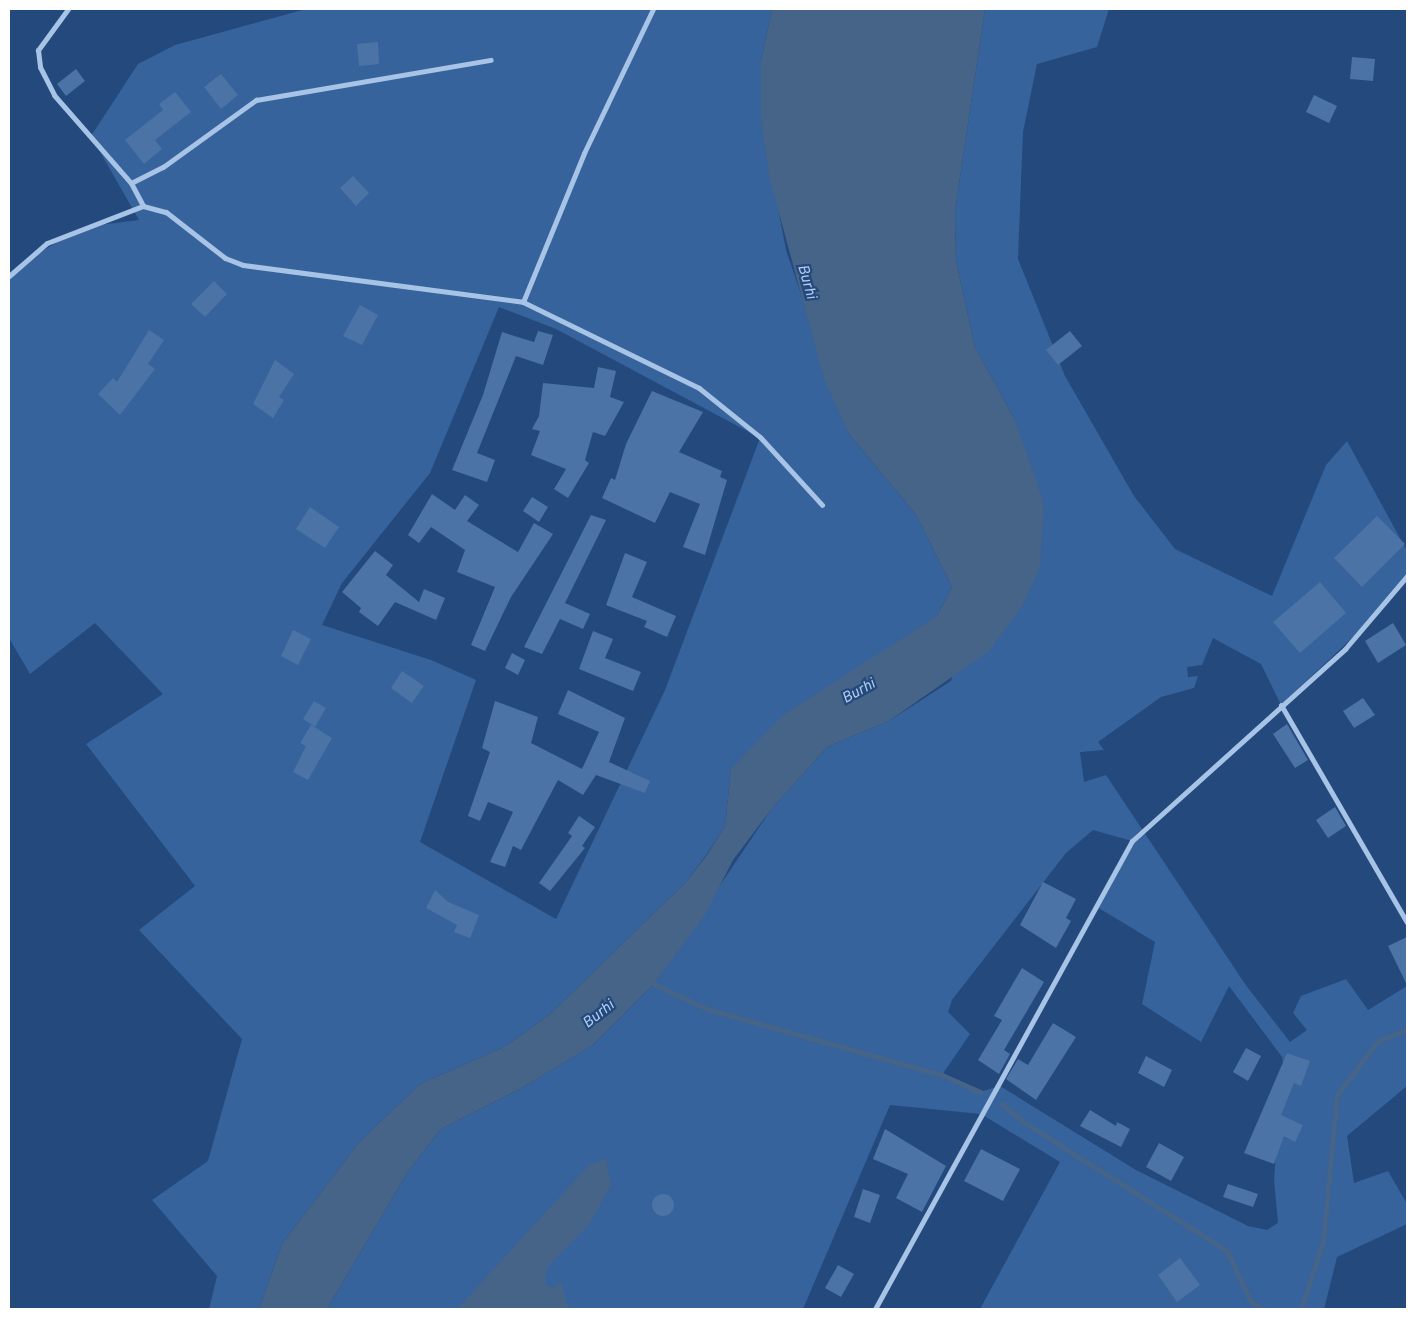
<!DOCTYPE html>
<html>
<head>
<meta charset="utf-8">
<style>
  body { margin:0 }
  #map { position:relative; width:1416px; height:1318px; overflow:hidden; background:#23497d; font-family:Overpass,sans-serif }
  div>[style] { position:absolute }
  .green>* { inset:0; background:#36639b }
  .water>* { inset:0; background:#466388 }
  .stream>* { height:5px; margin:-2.5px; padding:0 2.5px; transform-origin:2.5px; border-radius:2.5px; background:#466388 }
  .building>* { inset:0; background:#4b73a6 }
  .round { border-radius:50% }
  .minor>* { height:5px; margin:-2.5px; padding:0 2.5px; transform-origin:2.5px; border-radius:2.5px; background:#a7c3e6 }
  span { translate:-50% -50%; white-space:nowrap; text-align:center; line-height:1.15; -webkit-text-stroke:4.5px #23497d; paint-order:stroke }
  .water-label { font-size:15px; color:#b2cdee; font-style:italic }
  .frame { position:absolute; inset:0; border:10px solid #fff; pointer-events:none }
</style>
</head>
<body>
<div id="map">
  <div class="green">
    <div style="clip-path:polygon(evenodd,306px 9px,772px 9px,761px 61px,761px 118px,786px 250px,849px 434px,917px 516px,952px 587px,937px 616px,731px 769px,725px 826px,707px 854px,685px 883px,549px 1015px,504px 1047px,420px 1084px,359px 1142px,282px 1244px,259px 1309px,209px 1309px,217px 1276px,152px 1200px,208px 1161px,242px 1039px,139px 930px,195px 886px,86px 744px,163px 694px,95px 623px,30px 674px,9px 638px,9px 279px,30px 258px,84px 227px,139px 220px,91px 136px,138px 64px,175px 45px,306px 9px,499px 307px,556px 329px,760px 438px,665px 690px,556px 919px,420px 842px,476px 680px,431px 660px,322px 625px,342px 583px,430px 473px,499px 307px)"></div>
    <div style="clip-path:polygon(evenodd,985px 9px,1109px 9px,1097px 47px,1037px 64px,1023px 132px,1018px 259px,1065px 376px,1134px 496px,1175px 549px,1272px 596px,1326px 465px,1347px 441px,1407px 551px,1407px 576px,1387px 605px,1281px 705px,1261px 664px,1213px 638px,1202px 665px,1187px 667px,1188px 677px,1198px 676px,1194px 688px,1161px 697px,1098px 742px,1104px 750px,1080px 752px,1084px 782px,1106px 775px,1245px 984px,1290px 1042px,1307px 1030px,1293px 1013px,1301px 996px,1346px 979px,1368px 1010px,1407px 986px,1407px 1086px,1347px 1136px,1354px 1183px,1388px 1171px,1407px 1204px,1407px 1224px,1337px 1257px,1324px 1309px,980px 1309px,1060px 1162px,981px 1114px,890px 1105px,803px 1309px,327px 1309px,407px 1173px,441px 1129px,520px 1089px,593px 1045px,653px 985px,770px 811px,827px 747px,889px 721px,951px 681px,1015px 420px,975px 347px,956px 261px,955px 211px,985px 9px,1093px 830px,1132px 841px,1097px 907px,1155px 942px,1142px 1004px,1201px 1042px,1229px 986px,1282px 1057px,1287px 1083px,1279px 1106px,1274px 1180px,1278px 1223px,1267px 1230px,1248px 1226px,1136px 1170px,1000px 1086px,980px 1092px,942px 1075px,970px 1034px,948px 1012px,952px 1000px,1066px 853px,1093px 830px)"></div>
  </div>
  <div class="water">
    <div style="clip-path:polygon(772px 9px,985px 9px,955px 211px,956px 261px,975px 347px,1015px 420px,1044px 504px,1040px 567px,1023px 605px,989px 651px,889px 721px,827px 747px,770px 811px,733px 860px,705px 915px,653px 985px,593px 1045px,520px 1089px,441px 1129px,407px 1173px,327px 1309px,259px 1309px,282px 1244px,359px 1142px,420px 1084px,504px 1047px,549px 1015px,685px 883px,707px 855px,725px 826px,731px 769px,783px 715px,937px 616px,952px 587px,917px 516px,849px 434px,824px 379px,769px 176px,761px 118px,761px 61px)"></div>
    <div style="clip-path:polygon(606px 1158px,611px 1185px,590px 1223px,547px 1268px,545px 1284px,552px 1288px,561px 1282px,569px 1309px,457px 1309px,589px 1165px)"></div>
  </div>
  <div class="stream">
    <div style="left:650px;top:982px;width:63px;rotate:25.3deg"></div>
    <div style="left:707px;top:1009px;width:244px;rotate:15.7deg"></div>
    <div style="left:942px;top:1075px;width:42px;rotate:24.1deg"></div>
    <div style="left:1002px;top:1104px;width:26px;rotate:40deg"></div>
    <div style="left:1022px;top:1121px;width:243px;rotate:32.4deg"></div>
    <div style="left:1227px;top:1251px;width:54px;rotate:64.9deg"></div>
    <div style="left:1250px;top:1300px;width:15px;rotate:37deg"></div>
    <div style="left:1301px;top:1309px;width:71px;rotate:-71.8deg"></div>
    <div style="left:1323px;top:1242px;width:148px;rotate:-84.6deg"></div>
    <div style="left:1337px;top:1095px;width:68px;rotate:-52.8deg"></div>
    <div style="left:1378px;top:1041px;width:31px;rotate:-22deg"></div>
  </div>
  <div class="building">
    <div style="clip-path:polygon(378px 42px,379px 64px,359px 66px,357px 44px)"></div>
    <div style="clip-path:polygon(1352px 57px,1375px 59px,1373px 81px,1350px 79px)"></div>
    <div style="clip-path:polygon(76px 69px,85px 81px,66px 96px,57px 84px)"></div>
    <div style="clip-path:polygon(221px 74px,238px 95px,221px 109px,204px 87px)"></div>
    <div style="clip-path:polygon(175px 92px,191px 112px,155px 140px,162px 149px,144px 164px,125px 140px,163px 110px,159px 104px)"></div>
    <div style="clip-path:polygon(1314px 95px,1337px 106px,1329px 123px,1306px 112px)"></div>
    <div style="clip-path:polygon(353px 176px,369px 193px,356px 206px,340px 188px)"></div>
    <div style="clip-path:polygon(214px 281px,227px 294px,205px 317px,191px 304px)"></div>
    <div style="clip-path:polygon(360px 305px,378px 315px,362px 345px,343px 336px)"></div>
    <div style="clip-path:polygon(149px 330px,164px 340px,148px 364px,155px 369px,120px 415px,98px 394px,113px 378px,117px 382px)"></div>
    <div style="clip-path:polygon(538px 331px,553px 335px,543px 365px,516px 356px,477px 453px,495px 460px,487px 482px,452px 470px,483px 395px,502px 332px,534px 342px)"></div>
    <div style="clip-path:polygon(1070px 331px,1082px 346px,1058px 365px,1046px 350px)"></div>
    <div style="clip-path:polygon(275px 360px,294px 374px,279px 397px,284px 400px,273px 418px,253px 404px)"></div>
    <div style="clip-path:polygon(598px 367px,616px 371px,610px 397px,624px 402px,605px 436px,593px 432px,585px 460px,589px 463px,568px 498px,554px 489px,566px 469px,531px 455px,540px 431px,532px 429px,539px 416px,543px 383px,594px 388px)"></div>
    <div style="clip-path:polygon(652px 391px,703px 412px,679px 452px,722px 471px,720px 477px,727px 480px,705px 555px,683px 547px,700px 504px,670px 492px,655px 523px,602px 498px,611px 478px,615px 480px,626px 444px)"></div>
    <div style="clip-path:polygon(432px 494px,455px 510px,465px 495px,479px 505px,467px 521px,518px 552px,534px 523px,553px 534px,511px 597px,485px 651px,471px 645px,495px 587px,457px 572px,465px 550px,431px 527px,419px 543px,408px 535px)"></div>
    <div style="clip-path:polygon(532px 497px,548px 507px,539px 522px,523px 511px)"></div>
    <div style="clip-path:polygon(310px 507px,339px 527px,325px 548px,296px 529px)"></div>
    <div style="clip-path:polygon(591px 515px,606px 520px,565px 603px,590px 614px,583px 629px,560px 619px,542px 654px,524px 647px)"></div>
    <div style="clip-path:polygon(1377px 516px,1405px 544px,1362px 587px,1334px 558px)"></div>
    <div style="clip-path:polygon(375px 551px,393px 565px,386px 575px,419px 602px,424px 589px,445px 598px,436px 620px,395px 602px,378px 626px,359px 612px,361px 608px,342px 592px)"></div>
    <div style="clip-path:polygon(625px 553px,647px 562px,632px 597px,676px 616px,667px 637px,644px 627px,647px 621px,606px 605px)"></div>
    <div style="clip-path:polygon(1320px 582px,1346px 613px,1300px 653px,1273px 622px)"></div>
    <div style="clip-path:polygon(1393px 623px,1406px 645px,1378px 663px,1365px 641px)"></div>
    <div style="clip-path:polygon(293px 630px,311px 639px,298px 665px,281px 656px)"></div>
    <div style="clip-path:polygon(593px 631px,613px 639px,605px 658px,641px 672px,633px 691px,579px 669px)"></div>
    <div style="clip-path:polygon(512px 653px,525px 660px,518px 675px,505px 668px)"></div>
    <div style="clip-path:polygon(402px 671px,424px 686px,412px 703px,391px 688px)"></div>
    <div style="clip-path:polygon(568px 690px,625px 718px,609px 762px,650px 781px,645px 793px,596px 775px,583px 795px,558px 780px,521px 850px,513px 846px,505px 867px,490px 862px,513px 812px,488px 802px,480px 821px,468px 816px,490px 752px,482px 748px,495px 701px,538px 717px,531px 743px,582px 769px,599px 732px,558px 714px)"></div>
    <div style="clip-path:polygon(1363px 698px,1375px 715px,1354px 728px,1343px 711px)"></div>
    <div style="clip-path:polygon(314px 701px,326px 708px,315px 727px,303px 719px)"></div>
    <div style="clip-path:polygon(1287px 724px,1308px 760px,1295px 768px,1273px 734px)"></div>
    <div style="clip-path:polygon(311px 725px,332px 738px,308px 780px,293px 772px,306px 746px,300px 743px)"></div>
    <div style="clip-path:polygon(1335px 807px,1346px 826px,1328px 838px,1316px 820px)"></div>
    <div style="clip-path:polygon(579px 816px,595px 827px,582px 846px,585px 848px,550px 891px,539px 883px,572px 836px,568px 833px)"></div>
    <div style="clip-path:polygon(1043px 882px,1076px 899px,1066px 918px,1071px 921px,1056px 948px,1020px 925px)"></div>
    <div style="clip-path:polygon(435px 890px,448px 902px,479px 915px,470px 938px,454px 932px,457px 925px,426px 908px)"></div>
    <div style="clip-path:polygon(1407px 937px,1407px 985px,1388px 946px)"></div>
    <div style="clip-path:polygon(1022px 968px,1044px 982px,1004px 1050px,1010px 1054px,999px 1074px,978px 1060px,1002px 1020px,994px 1016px)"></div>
    <div style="clip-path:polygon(1053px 1023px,1076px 1037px,1036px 1100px,1006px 1079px,1018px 1059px,1028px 1065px)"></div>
    <div style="clip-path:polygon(1246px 1048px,1261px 1056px,1248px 1081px,1233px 1072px)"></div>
    <div style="clip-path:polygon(1287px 1053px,1310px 1061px,1301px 1086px,1294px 1083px,1281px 1115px,1303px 1125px,1295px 1142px,1284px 1136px,1274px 1164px,1244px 1153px)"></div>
    <div style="clip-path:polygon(1146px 1056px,1172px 1070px,1164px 1087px,1138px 1073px)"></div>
    <div style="clip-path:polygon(1090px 1110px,1116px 1126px,1117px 1122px,1130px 1129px,1121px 1147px,1080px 1126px)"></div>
    <div style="clip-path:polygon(885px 1129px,946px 1166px,922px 1212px,896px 1198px,908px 1174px,873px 1159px)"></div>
    <div style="clip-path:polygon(1159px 1143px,1184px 1157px,1171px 1181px,1146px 1167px)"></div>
    <div style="clip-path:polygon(981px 1149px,1020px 1169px,1003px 1201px,964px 1181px)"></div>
    <div style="clip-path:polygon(1228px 1184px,1258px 1194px,1253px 1207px,1223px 1197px)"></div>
    <div style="clip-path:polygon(863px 1189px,880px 1195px,870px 1223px,854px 1217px)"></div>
    <div class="round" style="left:652px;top:1194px;width:22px;height:22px"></div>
    <div style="clip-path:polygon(1180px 1258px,1200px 1285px,1177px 1302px,1158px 1275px)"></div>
    <div style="clip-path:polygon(838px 1265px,854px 1274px,841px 1297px,825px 1288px)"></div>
  </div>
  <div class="minor">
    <div style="left:68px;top:9px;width:51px;rotate:126.2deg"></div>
    <div style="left:38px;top:50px;width:17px;rotate:83deg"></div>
    <div style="left:40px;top:67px;width:31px;rotate:63deg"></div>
    <div style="left:54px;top:95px;width:117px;rotate:48.8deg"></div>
    <div style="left:131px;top:183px;width:26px;rotate:62deg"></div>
    <div style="left:131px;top:183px;width:36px;rotate:-27deg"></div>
    <div style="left:163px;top:167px;width:115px;rotate:-35.8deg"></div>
    <div style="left:256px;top:100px;width:238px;rotate:-9.7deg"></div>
    <div style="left:9px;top:276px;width:50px;rotate:-41deg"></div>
    <div style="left:47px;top:243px;width:103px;rotate:-21.1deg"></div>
    <div style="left:143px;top:206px;width:24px;rotate:15deg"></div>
    <div style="left:166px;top:212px;width:75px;rotate:37.9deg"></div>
    <div style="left:225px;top:258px;width:19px;rotate:21deg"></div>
    <div style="left:243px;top:265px;width:282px;rotate:7.5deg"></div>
    <div style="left:523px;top:302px;width:196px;rotate:26deg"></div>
    <div style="left:699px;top:388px;width:78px;rotate:38.8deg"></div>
    <div style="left:760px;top:437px;width:92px;rotate:47.6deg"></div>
    <div style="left:523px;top:302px;width:161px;rotate:-67.7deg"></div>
    <div style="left:584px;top:153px;width:160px;rotate:-64.4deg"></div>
    <div style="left:1281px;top:705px;width:251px;rotate:59.9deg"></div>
    <div style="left:875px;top:1309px;width:534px;rotate:-61.23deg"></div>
    <div style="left:1132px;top:841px;width:287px;rotate:-42deg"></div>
    <div style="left:1345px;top:649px;width:96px;rotate:-49.7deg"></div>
  </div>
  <div class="water-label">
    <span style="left:806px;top:282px;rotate:74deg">Burhi</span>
    <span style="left:859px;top:692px;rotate:-29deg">Burhi</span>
    <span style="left:599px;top:1015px;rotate:-38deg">Burhi</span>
  </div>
  <div class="frame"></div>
</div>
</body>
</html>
